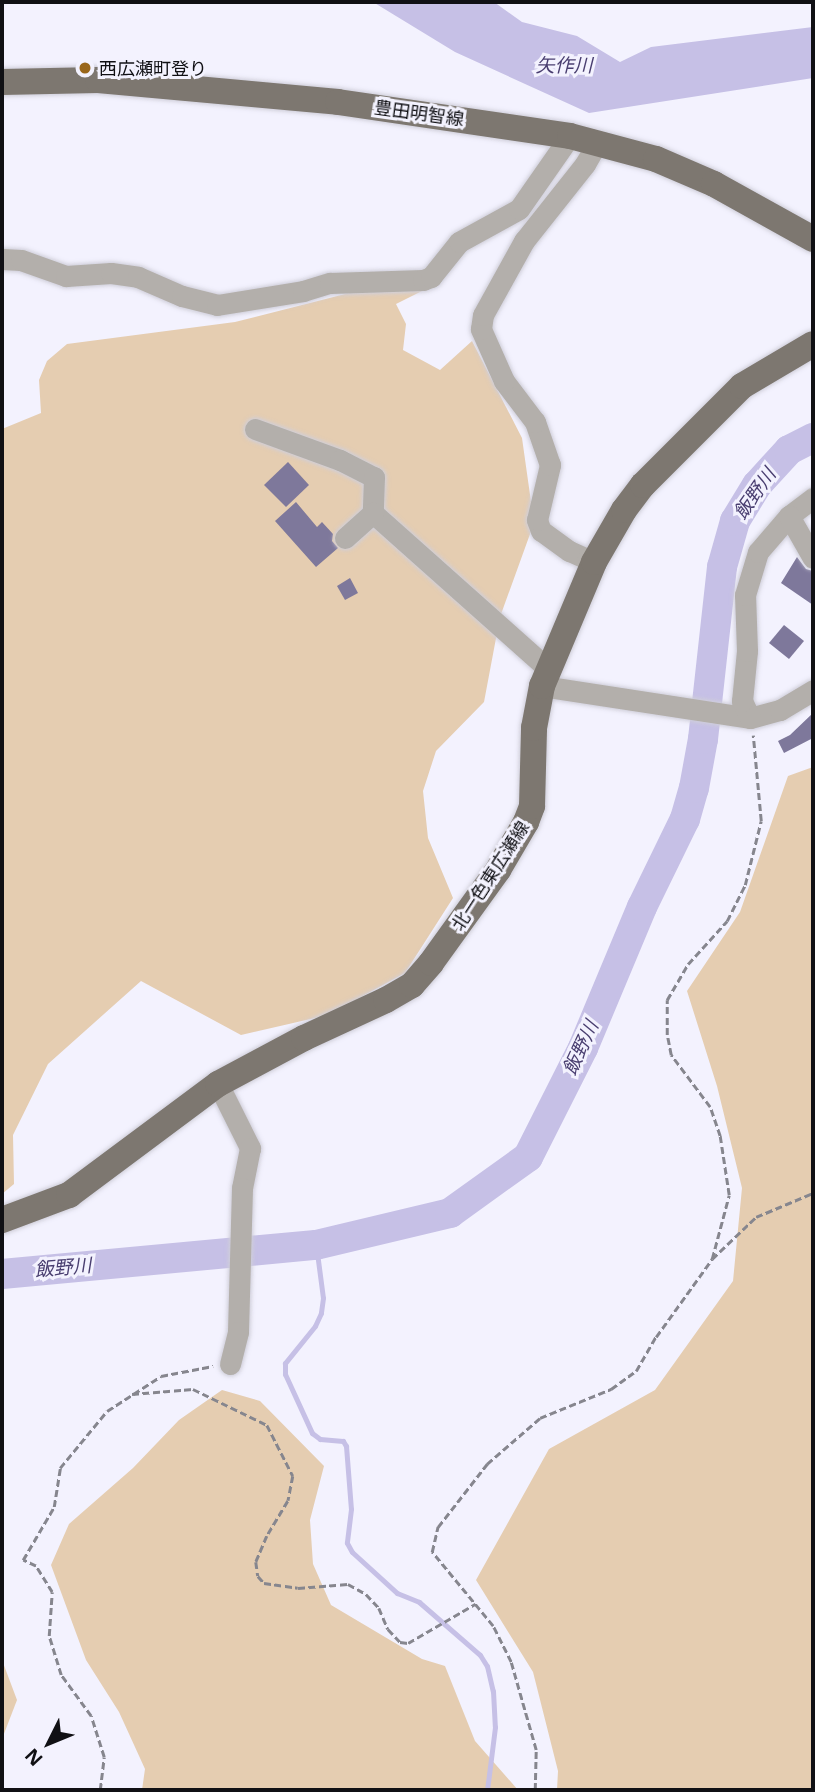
<!DOCTYPE html>
<html>
<head>
<meta charset="utf-8">
<style>
  body { margin:0 }
  #map { position:relative; width:815px; height:1792px; overflow:hidden; background:#f3f2fe; font-family:"Noto Sans","Noto Sans JP",sans-serif }
  div>[style] { position:absolute }
  .green>* { inset:0; background:#e5cdb1 }
  .water>* { inset:0; background:#c6c0e6 }
  .stream>* { height:5px; margin:-2.5px; padding:0 2.5px; transform-origin:2.5px; border-radius:2.5px; background:#c6c0e6 }
  .river>* { height:30px; margin:-15px; padding:0 15px; transform-origin:15px; border-radius:15px; background:#c6c0e6 }
  .building>* { inset:0; background:#7e789b }
  .path>* { height:2.5px; margin-top:-1.25px; transform-origin:0; background:repeating-linear-gradient(90deg,#86868e 0 7px,transparent 0 10.5px) }
  .roads { filter:drop-shadow(0 0 2px #cfced9) drop-shadow(0 0 2px #cfced9) }
  .minor>* { height:21px; margin:-10.5px; padding:0 10.5px; transform-origin:10.5px; border-radius:10.5px; background:#b3afab }
  .major>* { height:26px; margin:-13px; padding:0 13px; transform-origin:13px; border-radius:13px; background:#7d7770 }
  .dots>* { width:19px; height:19px; translate:-50% -50%; box-sizing:border-box; border:4px solid #f3f2fe; border-radius:50% }
  span { translate:-50% -50%; white-space:nowrap; text-align:center; line-height:1.15; -webkit-text-stroke:6px #f3f2fe; paint-order:stroke }
  .poi-label { font-size:18px; color:#101014 }
  .left { translate:0 -50%; text-align:left }
  .street-label { font-size:18px; color:#101014 }
  .water-label { font-size:19px; color:#493e70; font-style:italic }
  .frame { position:absolute; inset:0; border:4px solid #101014; pointer-events:none }
  .north { position:absolute; left:14px; top:1708px; width:70px; height:70px; -webkit-text-stroke:5px #f3f2fe; paint-order:stroke; rotate:227deg; font-size:19px; font-weight:700; line-height:28px; text-align:center; color:#101014 }
  .north::after { content:''; display:block; margin:auto; width:24px; height:32px; background:#101014; clip-path:polygon(50% 0,100% 100%,50% 72%,0 100%) }
</style>
</head>
<body>
<div id="map">
  <div class="green">
    <div style="clip-path:polygon(426px 289px,396px 304px,406px 324px,403px 350px,440px 370px,472px 341px,522px 438px,534px 523px,500px 617px,484px 702px,436px 751px,423px 791px,428px 838px,453px 898px,405px 973px,328px 1015px,241px 1035px,141px 981px,48px 1064px,13px 1135px,14px 1184px,2px 1194px,2px 429px,41px 413px,39px 380px,47px 361px,67px 344px,235px 322px,353px 292px)"></div>
    <div style="clip-path:polygon(813px 767px,813px 1790px,557px 1790px,558px 1771px,533px 1672px,476px 1580px,549px 1449px,655px 1390px,733px 1281px,742px 1188px,717px 1086px,687px 991px,740px 912px,788px 776px)"></div>
    <div style="clip-path:polygon(222px 1390px,260px 1401px,324px 1466px,310px 1520px,313px 1564px,331px 1605px,422px 1659px,445px 1666px,475px 1741px,518px 1790px,142px 1790px,145px 1769px,119px 1712px,86px 1660px,51px 1565px,69px 1524px,133px 1468px,179px 1420px)"></div>
    <div style="clip-path:polygon(2px 1660px,17px 1700px,2px 1739px)"></div>
  </div>
  <div class="water">
    <div style="clip-path:polygon(373px 2px,494px 2px,522px 22px,577px 36px,620px 62px,651px 47px,813px 27px,813px 78px,589px 113px,455px 52px)"></div>
  </div>
  <div class="stream">
    <div style="left:316px;top:1245px;width:53px;rotate:82.5deg"></div>
    <div style="left:323px;top:1298px;width:15px;rotate:98deg"></div>
    <div style="left:321px;top:1313px;width:14px;rotate:115deg"></div>
    <div style="left:315px;top:1326px;width:48px;rotate:129deg"></div>
    <div style="left:285px;top:1363px;width:11px;rotate:90deg"></div>
    <div style="left:285px;top:1374px;width:65px;rotate:65.4deg"></div>
    <div style="left:312px;top:1433px;width:10px;rotate:37deg"></div>
    <div style="left:320px;top:1439px;width:23px;rotate:5deg"></div>
    <div style="left:343px;top:1441px;width:6px;rotate:59deg"></div>
    <div style="left:346px;top:1446px;width:63px;rotate:85.5deg"></div>
    <div style="left:351px;top:1509px;width:34px;rotate:97deg"></div>
    <div style="left:347px;top:1543px;width:10px;rotate:61deg"></div>
    <div style="left:352px;top:1552px;width:61px;rotate:42.3deg"></div>
    <div style="left:397px;top:1593px;width:24px;rotate:22deg"></div>
    <div style="left:419px;top:1602px;width:81px;rotate:41deg"></div>
    <div style="left:480px;top:1655px;width:13px;rotate:58deg"></div>
    <div style="left:487px;top:1666px;width:26px;rotate:77deg"></div>
    <div style="left:493px;top:1691px;width:36px;rotate:87deg"></div>
    <div style="left:495px;top:1727px;width:64px;rotate:97.2deg"></div>
  </div>
  <div class="river">
    <div style="left:2px;top:1274px;width:315px;rotate:-5.3deg"></div>
    <div style="left:316px;top:1245px;width:138px;rotate:-13.4deg"></div>
    <div style="left:450px;top:1213px;width:96px;rotate:-35.7deg"></div>
    <div style="left:528px;top:1157px;width:122px;rotate:-63.2deg"></div>
    <div style="left:583px;top:1048px;width:153px;rotate:-67.3deg"></div>
    <div style="left:642px;top:907px;width:98px;rotate:-64deg"></div>
    <div style="left:685px;top:819px;width:32px;rotate:-74deg"></div>
    <div style="left:694px;top:788px;width:50px;rotate:-79.6deg"></div>
    <div style="left:703px;top:739px;width:173px;rotate:-83.7deg"></div>
    <div style="left:722px;top:567px;width:48px;rotate:-74.2deg"></div>
    <div style="left:735px;top:521px;width:42px;rotate:-58.6deg"></div>
    <div style="left:757px;top:485px;width:47px;rotate:-47.6deg"></div>
    <div style="left:789px;top:450px;width:27px;rotate:-27deg"></div>
  </div>
  <div class="building">
    <div style="clip-path:polygon(288px 462px,309px 485px,286px 507px,264px 485px)"></div>
    <div style="clip-path:polygon(296px 502px,317px 527px,322px 522px,333px 534px,332px 541px,338px 548px,316px 567px,275px 521px)"></div>
    <div style="clip-path:polygon(797px 557px,806px 569px,813px 571px,813px 605px,781px 583px)"></div>
    <div style="clip-path:polygon(350px 578px,358px 593px,345px 600px,337px 586px)"></div>
    <div style="clip-path:polygon(784px 625px,804px 641px,789px 659px,769px 643px)"></div>
    <div style="clip-path:polygon(813px 713px,813px 738px,784px 753px,778px 741px,790px 735px)"></div>
  </div>
  <div class="path">
    <div style="left:712px;top:1259px;width:61px;rotate:-43.7deg"></div>
    <div style="left:756px;top:1217px;width:62px;rotate:-22.8deg"></div>
    <div style="left:132px;top:1394px;width:61px;rotate:-4.7deg"></div>
    <div style="left:193px;top:1389px;width:82px;rotate:25.9deg"></div>
    <div style="left:267px;top:1425px;width:57px;rotate:63deg"></div>
    <div style="left:293px;top:1476px;width:25px;rotate:101deg"></div>
    <div style="left:288px;top:1501px;width:41px;rotate:121deg"></div>
    <div style="left:267px;top:1536px;width:28px;rotate:113deg"></div>
    <div style="left:256px;top:1562px;width:14px;rotate:82deg"></div>
    <div style="left:258px;top:1576px;width:9px;rotate:49deg"></div>
    <div style="left:264px;top:1583px;width:34px;rotate:8deg"></div>
    <div style="left:298px;top:1588px;width:50px;rotate:-4.6deg"></div>
    <div style="left:348px;top:1584px;width:21px;rotate:29deg"></div>
    <div style="left:366px;top:1594px;width:19px;rotate:47deg"></div>
    <div style="left:379px;top:1608px;width:23px;rotate:67deg"></div>
    <div style="left:388px;top:1629px;width:18px;rotate:47deg"></div>
    <div style="left:400px;top:1642px;width:8px;rotate:7deg"></div>
    <div style="left:408px;top:1643px;width:78px;rotate:-30.2deg"></div>
    <div style="left:100px;top:1790px;width:33px;rotate:-83deg"></div>
    <div style="left:104px;top:1757px;width:43px;rotate:-107.6deg"></div>
    <div style="left:91px;top:1716px;width:51px;rotate:-126.2deg"></div>
    <div style="left:61px;top:1675px;width:41px;rotate:-107.1deg"></div>
    <div style="left:49px;top:1636px;width:44px;rotate:-86.1deg"></div>
    <div style="left:52px;top:1592px;width:31px;rotate:-122deg"></div>
    <div style="left:36px;top:1566px;width:14px;rotate:-155deg"></div>
    <div style="left:23px;top:1560px;width:61px;rotate:-59.7deg"></div>
    <div style="left:54px;top:1507px;width:39px;rotate:-81deg"></div>
    <div style="left:60px;top:1468px;width:74px;rotate:-50.5deg"></div>
    <div style="left:107px;top:1411px;width:64px;rotate:-32.9deg"></div>
    <div style="left:161px;top:1376px;width:53px;rotate:-10.9deg"></div>
    <div style="left:535px;top:1790px;width:40px;rotate:-88.6deg"></div>
    <div style="left:536px;top:1750px;width:91px;rotate:-105.9deg"></div>
    <div style="left:511px;top:1662px;width:40px;rotate:-116.6deg"></div>
    <div style="left:493px;top:1626px;width:96px;rotate:-129.5deg"></div>
    <div style="left:432px;top:1552px;width:26px;rotate:-77deg"></div>
    <div style="left:438px;top:1527px;width:80px;rotate:-52.1deg"></div>
    <div style="left:487px;top:1464px;width:70px;rotate:-41deg"></div>
    <div style="left:540px;top:1418px;width:77px;rotate:-22.2deg"></div>
    <div style="left:611px;top:1389px;width:31px;rotate:-36deg"></div>
    <div style="left:636px;top:1371px;width:39px;rotate:-60deg"></div>
    <div style="left:656px;top:1337px;width:96px;rotate:-54.3deg"></div>
    <div style="left:712px;top:1259px;width:66px;rotate:-75.1deg"></div>
    <div style="left:729px;top:1195px;width:60px;rotate:-98.7deg"></div>
    <div style="left:720px;top:1136px;width:31px;rotate:-109deg"></div>
    <div style="left:710px;top:1107px;width:65px;rotate:-126.9deg"></div>
    <div style="left:671px;top:1055px;width:20px;rotate:-101deg"></div>
    <div style="left:667px;top:1035px;width:35px;rotate:-90deg"></div>
    <div style="left:667px;top:1000px;width:42px;rotate:-59.7deg"></div>
    <div style="left:688px;top:964px;width:58px;rotate:-47.8deg"></div>
    <div style="left:727px;top:921px;width:40px;rotate:-63.4deg"></div>
    <div style="left:745px;top:885px;width:66px;rotate:-76deg"></div>
    <div style="left:761px;top:821px;width:86px;rotate:-95.3deg"></div>
  </div>
  <div class="roads">
    <div class="minor">
      <div style="left:2px;top:259px;width:19px;rotate:3deg"></div>
      <div style="left:21px;top:260px;width:48px;rotate:19.6deg"></div>
      <div style="left:66px;top:276px;width:45px;rotate:-3.8deg"></div>
      <div style="left:111px;top:273px;width:27px;rotate:8deg"></div>
      <div style="left:138px;top:277px;width:48px;rotate:23.4deg"></div>
      <div style="left:182px;top:296px;width:36px;rotate:14deg"></div>
      <div style="left:217px;top:305px;width:87px;rotate:-9.2deg"></div>
      <div style="left:303px;top:291px;width:28px;rotate:-17deg"></div>
      <div style="left:330px;top:283px;width:93px;rotate:-1.8deg"></div>
      <div style="left:423px;top:280px;width:9px;rotate:-21deg"></div>
      <div style="left:431px;top:277px;width:45px;rotate:-51.3deg"></div>
      <div style="left:459px;top:242px;width:68px;rotate:-28.8deg"></div>
      <div style="left:519px;top:209px;width:89px;rotate:-55.1deg"></div>
      <div style="left:255px;top:429px;width:90px;rotate:20deg"></div>
      <div style="left:340px;top:460px;width:38px;rotate:27deg"></div>
      <div style="left:374px;top:477px;width:36px;rotate:92deg"></div>
      <div style="left:373px;top:513px;width:236px;rotate:41.7deg"></div>
      <div style="left:789px;top:516px;width:30px;rotate:-37deg"></div>
      <div style="left:345px;top:538px;width:38px;rotate:-42deg"></div>
      <div style="left:594px;top:562px;width:27px;rotate:-156deg"></div>
      <div style="left:569px;top:551px;width:34px;rotate:-144deg"></div>
      <div style="left:541px;top:531px;width:12px;rotate:-110deg"></div>
      <div style="left:537px;top:520px;width:57px;rotate:-76.7deg"></div>
      <div style="left:550px;top:465px;width:46px;rotate:-109.2deg"></div>
      <div style="left:535px;top:422px;width:51px;rotate:-127.1deg"></div>
      <div style="left:504px;top:381px;width:57px;rotate:-113.9deg"></div>
      <div style="left:481px;top:329px;width:14px;rotate:-82deg"></div>
      <div style="left:483px;top:315px;width:85px;rotate:-61deg"></div>
      <div style="left:524px;top:241px;width:98px;rotate:-51.6deg"></div>
      <div style="left:585px;top:164px;width:24px;rotate:-60deg"></div>
      <div style="left:542px;top:686px;width:210px;rotate:8.7deg"></div>
      <div style="left:750px;top:718px;width:31px;rotate:-15deg"></div>
      <div style="left:780px;top:710px;width:39px;rotate:-31deg"></div>
      <div style="left:750px;top:718px;width:19px;rotate:-115deg"></div>
      <div style="left:742px;top:701px;width:50px;rotate:-84.3deg"></div>
      <div style="left:747px;top:651px;width:56px;rotate:-92deg"></div>
      <div style="left:745px;top:595px;width:45px;rotate:-73.2deg"></div>
      <div style="left:758px;top:552px;width:48px;rotate:-49.3deg"></div>
      <div style="left:789px;top:516px;width:48px;rotate:60.3deg"></div>
      <div style="left:218px;top:1084px;width:72px;rotate:63.4deg"></div>
      <div style="left:250px;top:1148px;width:41px;rotate:101.3deg"></div>
      <div style="left:242px;top:1188px;width:144px;rotate:91.6deg"></div>
      <div style="left:238px;top:1332px;width:33px;rotate:104deg"></div>
    </div>
    <div class="major">
      <div style="left:2px;top:82px;width:96px;rotate:-1.2deg"></div>
      <div style="left:98px;top:80px;width:241px;rotate:5.2deg"></div>
      <div style="left:338px;top:102px;width:234px;rotate:8.3deg"></div>
      <div style="left:570px;top:136px;width:89px;rotate:15deg"></div>
      <div style="left:656px;top:159px;width:63px;rotate:23.3deg"></div>
      <div style="left:714px;top:184px;width:113px;rotate:29.1deg"></div>
      <div style="left:2px;top:1220px;width:72px;rotate:-20.5deg"></div>
      <div style="left:69px;top:1195px;width:186px;rotate:-36.7deg"></div>
      <div style="left:218px;top:1084px;width:98px;rotate:-28.1deg"></div>
      <div style="left:304px;top:1038px;width:90px;rotate:-24.9deg"></div>
      <div style="left:386px;top:1000px;width:30px;rotate:-30deg"></div>
      <div style="left:412px;top:985px;width:29px;rotate:-49deg"></div>
      <div style="left:431px;top:963px;width:115px;rotate:-54.2deg"></div>
      <div style="left:498px;top:870px;width:56px;rotate:-59.7deg"></div>
      <div style="left:526px;top:822px;width:17px;rotate:-69deg"></div>
      <div style="left:532px;top:806px;width:78px;rotate:-88.5deg"></div>
      <div style="left:534px;top:728px;width:43px;rotate:-79.2deg"></div>
      <div style="left:542px;top:686px;width:134px;rotate:-67.2deg"></div>
      <div style="left:594px;top:562px;width:60px;rotate:-60deg"></div>
      <div style="left:624px;top:510px;width:31px;rotate:-53deg"></div>
      <div style="left:643px;top:485px;width:140px;rotate:-45deg"></div>
      <div style="left:742px;top:386px;width:82px;rotate:-30.6deg"></div>
    </div>
  </div>
  <div class="dots">
    <div style="left:85px;top:68px;background:#99661b"></div>
  </div>
  <div class="poi-label">
    <span class="left" style="left:99px;top:68px">西広瀬町登り</span>
  </div>
  <div class="street-label">
    <span style="left:419px;top:113px;rotate:8deg">豊田明智線</span>
    <span style="left:490px;top:876px;rotate:-57deg">北一色東広瀬線</span>
  </div>
  <div class="water-label">
    <span style="left:564px;top:66px">矢作川</span>
    <span style="left:755px;top:494px;rotate:-55deg">飯野川</span>
    <span style="left:581px;top:1048px;rotate:-65deg">飯野川</span>
    <span style="left:63px;top:1268px;rotate:-5deg">飯野川</span>
  </div>
  <div class="frame"></div>
  <div class="north">N</div>
</div>
</body>
</html>
